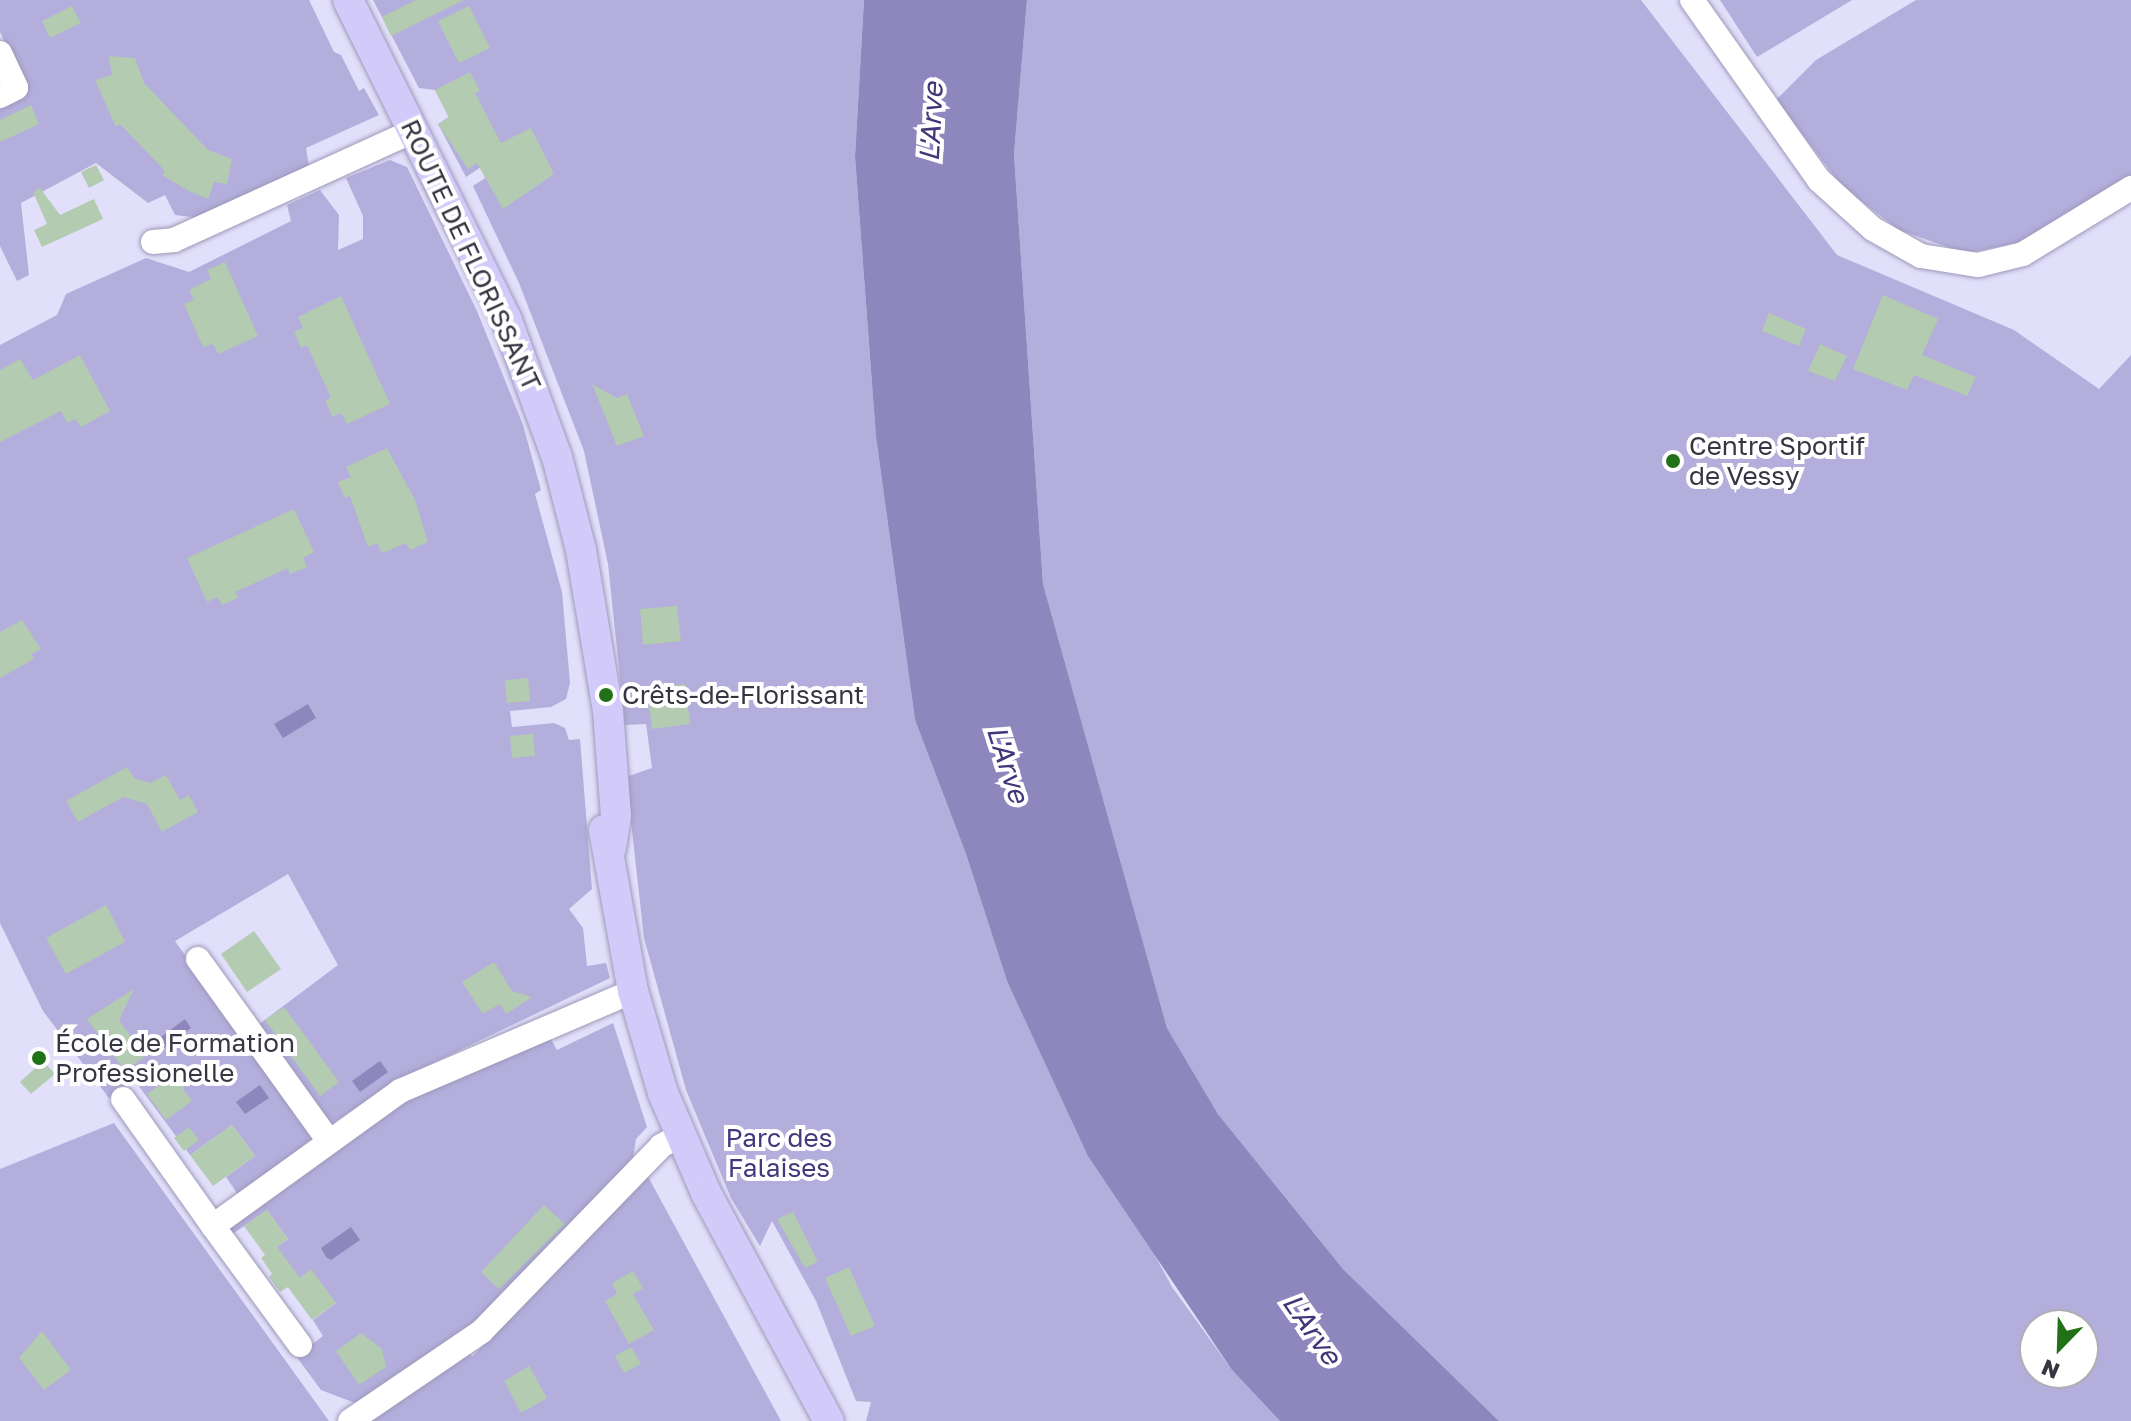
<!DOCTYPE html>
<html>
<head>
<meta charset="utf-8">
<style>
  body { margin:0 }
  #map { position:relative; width:2131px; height:1421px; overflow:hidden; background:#e1dffa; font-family:"Golos Text",sans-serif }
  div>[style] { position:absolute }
  .green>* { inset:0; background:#b3aedc }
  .water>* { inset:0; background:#8e87bd }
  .building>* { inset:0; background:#b3cbb0 }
  .roads { filter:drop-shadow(0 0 2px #9d99b9) drop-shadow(0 0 2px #9d99b9) }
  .minor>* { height:24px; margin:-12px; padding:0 12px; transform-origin:12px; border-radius:12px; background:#fff }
  .major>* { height:30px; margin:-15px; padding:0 15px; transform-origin:15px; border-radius:15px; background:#d2cbfa }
  .dots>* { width:22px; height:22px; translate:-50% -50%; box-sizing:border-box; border:4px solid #fff; border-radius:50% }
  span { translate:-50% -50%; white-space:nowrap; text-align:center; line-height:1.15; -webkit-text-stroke:8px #fff; paint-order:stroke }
  .street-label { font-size:26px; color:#363542 }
  .poi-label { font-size:26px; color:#363542 }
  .left { translate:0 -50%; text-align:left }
  .park-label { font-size:26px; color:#45377a }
  .water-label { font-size:28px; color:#433578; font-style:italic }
  .north { position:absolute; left:2019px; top:1309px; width:80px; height:80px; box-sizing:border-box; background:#fff; border:2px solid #afaeb3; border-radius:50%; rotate:203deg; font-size:22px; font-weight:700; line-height:32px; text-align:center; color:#363542 }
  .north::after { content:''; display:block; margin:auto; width:28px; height:36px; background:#217118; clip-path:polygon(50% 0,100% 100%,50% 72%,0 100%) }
</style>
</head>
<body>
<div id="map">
  <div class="green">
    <div style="clip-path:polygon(0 0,309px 0,334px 52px,341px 55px,359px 91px,364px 88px,379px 115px,306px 148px,309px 167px,200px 218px,175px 215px,165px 195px,148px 203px,96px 163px,21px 203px,29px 275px,17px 281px,0 246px,0 105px,28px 91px,0 32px)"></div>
    <div style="clip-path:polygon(373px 0,864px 0,855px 157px,876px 437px,915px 720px,966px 854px,1007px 981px,1172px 1287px,1232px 1370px,1280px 1421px,866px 1421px,871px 1402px,856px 1401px,816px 1301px,772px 1221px,760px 1246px,731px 1198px,686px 1090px,644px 938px,626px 777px,652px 768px,646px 724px,625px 725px,608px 564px,584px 451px,519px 283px,473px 186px,485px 178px,481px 167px,466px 177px,438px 124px,449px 117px,435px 90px,419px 88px)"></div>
    <div style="clip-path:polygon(evenodd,1027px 0,1641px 0,1837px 255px,2014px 330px,2099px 389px,2131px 355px,2131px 1421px,1499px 1421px,1343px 1269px,1218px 1114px,1167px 1028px,1043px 584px,1014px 154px,1027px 0,2035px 1325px,2083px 1325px,2083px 1373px,2035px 1373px,2035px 1325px)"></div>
    <div style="clip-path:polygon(1720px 0,1852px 0,1757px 57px)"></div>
    <div style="clip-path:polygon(1916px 0,2131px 0,2131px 176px,2024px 242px,1965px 253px,1899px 230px,1842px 186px,1776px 100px,1816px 60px)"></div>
    <div style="clip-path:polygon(390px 160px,407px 167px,477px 311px,523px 425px,541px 490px,535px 494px,562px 592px,570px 683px,566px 699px,551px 707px,510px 711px,512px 727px,554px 723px,565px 728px,569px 740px,580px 739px,592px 889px,569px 909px,583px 928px,587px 966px,606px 963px,610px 978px,402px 1078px,331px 1124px,258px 1025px,338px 965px,288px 874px,175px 941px,314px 1137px,239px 1196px,226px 1177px,255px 1156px,232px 1125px,190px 1155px,135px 1081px,109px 1098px,43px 1011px,0 923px,0 345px,57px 315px,66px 294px,146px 258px,189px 272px,291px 221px,287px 205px,320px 190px,339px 215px,338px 250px,363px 239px,363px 216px,346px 178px)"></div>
    <div style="clip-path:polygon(613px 1023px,647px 1127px,636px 1139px,633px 1158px,474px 1326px,363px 1406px,321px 1390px,296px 1356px,323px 1336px,313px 1320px,336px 1303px,295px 1281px,277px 1247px,288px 1239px,267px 1210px,231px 1235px,228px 1229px,388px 1109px,548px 1034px,557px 1050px)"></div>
    <div style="clip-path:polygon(114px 1123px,329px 1421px,0 1421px,0 1169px)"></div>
    <div style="clip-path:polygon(646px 1173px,781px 1421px,361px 1421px,468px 1347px,472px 1357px)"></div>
  </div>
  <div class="water">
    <div style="clip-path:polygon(864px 0,1027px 0,1014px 154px,1043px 584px,1167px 1028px,1218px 1114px,1343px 1269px,1499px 1421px,1280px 1421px,1232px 1370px,1088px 1156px,1007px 981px,966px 854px,915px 720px,876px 437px,855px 157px)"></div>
    <div style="clip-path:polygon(308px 704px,316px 718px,283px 738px,274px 724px)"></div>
    <div style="clip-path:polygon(185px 1019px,191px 1028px,160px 1051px,154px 1042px)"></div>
    <div style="clip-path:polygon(380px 1061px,388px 1072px,360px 1092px,352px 1081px)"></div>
    <div style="clip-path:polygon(260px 1085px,269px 1098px,245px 1114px,236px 1102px)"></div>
    <div style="clip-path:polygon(351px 1227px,360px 1240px,331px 1260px,326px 1257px,321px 1248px)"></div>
  </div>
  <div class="building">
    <div style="clip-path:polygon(416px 0,464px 0,391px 36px,382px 17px)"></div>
    <div style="clip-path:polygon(72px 6px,81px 23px,50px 38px,42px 21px)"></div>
    <div style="clip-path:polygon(469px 6px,490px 48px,459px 63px,438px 21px)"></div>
    <div style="clip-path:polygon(109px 56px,135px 58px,144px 83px,208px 150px,232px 159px,227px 184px,214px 182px,208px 199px,189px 191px,162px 175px,165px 171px,120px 124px,116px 127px,95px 80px,112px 75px)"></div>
    <div style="clip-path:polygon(470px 72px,480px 91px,475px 93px,501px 143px,531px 128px,554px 174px,503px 209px,477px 163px,468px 169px,438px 124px,449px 118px,435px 90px)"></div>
    <div style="clip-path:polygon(31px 105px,39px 124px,0 142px,0 120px)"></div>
    <div style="clip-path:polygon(96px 165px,104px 180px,89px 188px,81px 172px)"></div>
    <div style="clip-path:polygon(40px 188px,60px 215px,94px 199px,103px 219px,42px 247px,34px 230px,47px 224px,33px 192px)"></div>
    <div style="clip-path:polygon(225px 262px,258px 336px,218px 354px,213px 344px,203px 347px,184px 304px,194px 300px,189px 290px,211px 279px,207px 270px)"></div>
    <div style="clip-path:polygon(1883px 295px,1938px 319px,1922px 355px,1976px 377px,1967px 396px,1914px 375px,1907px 390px,1853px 369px)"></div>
    <div style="clip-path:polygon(341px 296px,390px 404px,347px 424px,341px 413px,332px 417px,325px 400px,331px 398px,307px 345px,301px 348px,294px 332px,303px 328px,298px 317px)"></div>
    <div style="clip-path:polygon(1769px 313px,1806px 329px,1799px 346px,1762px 331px)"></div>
    <div style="clip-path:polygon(1820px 344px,1847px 356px,1835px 381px,1808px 371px)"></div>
    <div style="clip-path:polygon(80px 355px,110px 411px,81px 427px,75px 419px,67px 423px,61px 411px,0 442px,0 370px,20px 359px,33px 380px)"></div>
    <div style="clip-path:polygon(592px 384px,617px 398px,627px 394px,644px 436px,617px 446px)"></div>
    <div style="clip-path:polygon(387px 448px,415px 500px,428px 542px,410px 550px,406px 543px,382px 553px,377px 543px,368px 547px,350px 496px,345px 498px,338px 482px,351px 477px,346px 467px)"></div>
    <div style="clip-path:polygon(294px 509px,314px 552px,303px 558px,307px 567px,290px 574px,288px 568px,235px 592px,238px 598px,222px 605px,218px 597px,207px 602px,187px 558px)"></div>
    <div style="clip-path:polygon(677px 606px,681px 641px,643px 645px,640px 609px)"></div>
    <div style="clip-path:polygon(22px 620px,41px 649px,31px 654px,34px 659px,0 678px,0 632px)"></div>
    <div style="clip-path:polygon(528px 678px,530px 701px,507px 703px,505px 680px)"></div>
    <div style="clip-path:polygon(685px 684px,690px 724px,652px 729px,647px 689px)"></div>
    <div style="clip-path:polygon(533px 734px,535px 756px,512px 758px,510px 736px)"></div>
    <div style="clip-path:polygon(127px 767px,134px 778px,150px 783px,166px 775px,180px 800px,189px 795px,198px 812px,162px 832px,147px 804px,123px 797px,78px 822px,66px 801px)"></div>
    <div style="clip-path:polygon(106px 905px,125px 942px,66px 974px,46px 938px)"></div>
    <div style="clip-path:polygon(254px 931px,281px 969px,247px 992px,221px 954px)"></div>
    <div style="clip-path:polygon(494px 962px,512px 991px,532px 997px,506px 1014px,500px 1004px,483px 1014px,462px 982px)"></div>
    <div style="clip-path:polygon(134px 989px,119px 1020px,145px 1056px,125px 1071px,87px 1019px)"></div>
    <div style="clip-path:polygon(284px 1007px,339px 1082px,320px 1096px,265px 1020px)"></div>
    <div style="clip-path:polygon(43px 1061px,55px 1074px,31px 1094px,20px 1082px)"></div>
    <div style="clip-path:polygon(188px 1076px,183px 1089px,192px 1101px,166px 1120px,147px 1094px,169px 1078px)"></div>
    <div style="clip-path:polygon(232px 1125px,255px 1156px,213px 1186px,190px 1155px)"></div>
    <div style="clip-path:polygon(189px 1127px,199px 1140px,184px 1151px,174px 1138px)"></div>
    <div style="clip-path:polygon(544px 1205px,565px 1224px,499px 1289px,481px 1272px)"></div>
    <div style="clip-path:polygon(267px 1210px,288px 1239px,277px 1247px,300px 1278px,294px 1282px,311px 1269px,336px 1303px,312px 1320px,288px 1287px,280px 1292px,269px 1277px,272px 1274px,261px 1258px,269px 1252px,265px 1255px,244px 1226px)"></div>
    <div style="clip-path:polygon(793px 1212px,818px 1262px,805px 1268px,777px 1219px)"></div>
    <div style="clip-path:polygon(849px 1267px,875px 1326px,851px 1336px,825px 1278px)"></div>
    <div style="clip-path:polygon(633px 1271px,643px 1288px,633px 1294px,654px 1330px,629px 1344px,605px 1301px,617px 1294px,612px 1283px)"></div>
    <div style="clip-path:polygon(42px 1331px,71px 1370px,44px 1390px,19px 1358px)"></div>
    <div style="clip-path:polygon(361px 1333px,382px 1349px,386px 1367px,359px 1385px,336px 1351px)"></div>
    <div style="clip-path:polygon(631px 1347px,641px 1364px,624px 1373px,615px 1356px)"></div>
    <div style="clip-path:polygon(529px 1366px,547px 1398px,521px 1413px,504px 1381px)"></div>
  </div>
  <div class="roads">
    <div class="minor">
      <div style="left:1692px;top:0;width:220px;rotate:54.8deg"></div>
      <div style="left:1819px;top:180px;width:73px;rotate:42.2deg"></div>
      <div style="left:1873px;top:229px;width:55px;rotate:29.4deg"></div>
      <div style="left:1921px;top:256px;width:58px;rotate:9deg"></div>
      <div style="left:1978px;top:265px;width:46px;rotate:-13.7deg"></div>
      <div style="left:2023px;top:254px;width:127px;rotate:-31.4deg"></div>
      <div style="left:0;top:53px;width:38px;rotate:65deg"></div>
      <div style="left:16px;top:88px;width:18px;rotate:153deg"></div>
      <div style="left:153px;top:242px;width:21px;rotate:-5deg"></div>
      <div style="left:174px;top:240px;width:265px;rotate:-24.5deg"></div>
      <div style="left:198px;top:959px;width:223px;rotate:54.3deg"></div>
      <div style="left:123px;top:1099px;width:156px;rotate:54.7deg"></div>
      <div style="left:300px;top:1345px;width:147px;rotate:-126.2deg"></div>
      <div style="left:213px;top:1226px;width:231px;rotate:-35.8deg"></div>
      <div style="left:400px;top:1091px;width:254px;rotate:-23.2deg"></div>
      <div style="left:350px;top:1421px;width:158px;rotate:-34.2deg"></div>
      <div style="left:481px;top:1332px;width:259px;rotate:-45.9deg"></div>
      <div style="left:661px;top:1146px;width:21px;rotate:-29deg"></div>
    </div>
    <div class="major">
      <div style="left:348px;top:0;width:355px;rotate:63.6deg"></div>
      <div style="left:506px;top:318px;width:148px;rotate:69.9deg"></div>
      <div style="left:557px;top:457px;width:96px;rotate:75.5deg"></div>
      <div style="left:581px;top:550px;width:164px;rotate:80.5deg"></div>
      <div style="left:608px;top:712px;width:104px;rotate:85.6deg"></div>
      <div style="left:616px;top:816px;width:33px;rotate:99deg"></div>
      <div style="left:604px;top:830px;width:164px;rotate:79.8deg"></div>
      <div style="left:633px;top:991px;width:106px;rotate:73.6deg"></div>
      <div style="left:663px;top:1093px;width:109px;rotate:66.7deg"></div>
      <div style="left:706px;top:1193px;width:259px;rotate:61.7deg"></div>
    </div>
  </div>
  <div class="dots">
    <div style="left:1673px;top:461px;background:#217118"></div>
    <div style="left:606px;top:695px;background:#217118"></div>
    <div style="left:39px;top:1058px;background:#217118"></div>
  </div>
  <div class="street-label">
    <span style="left:471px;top:255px;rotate:65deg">ROUTE DE FLORISSANT</span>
  </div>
  <div class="poi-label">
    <span class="left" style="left:1689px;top:461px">Centre Sportif<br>de Vessy</span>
    <span class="left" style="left:622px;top:695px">Crêts-de-Florissant</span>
    <span class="left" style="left:55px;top:1058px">École de Formation<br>Professionelle</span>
  </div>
  <div class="park-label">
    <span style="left:779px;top:1153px">Parc des<br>Falaises</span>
  </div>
  <div class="water-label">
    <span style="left:931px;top:122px;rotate:-87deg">L'Arve</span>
    <span style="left:1008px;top:764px;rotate:72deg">L'Arve</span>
    <span style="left:1312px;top:1329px;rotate:55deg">L'Arve</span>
  </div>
  <div class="north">N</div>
</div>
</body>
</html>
